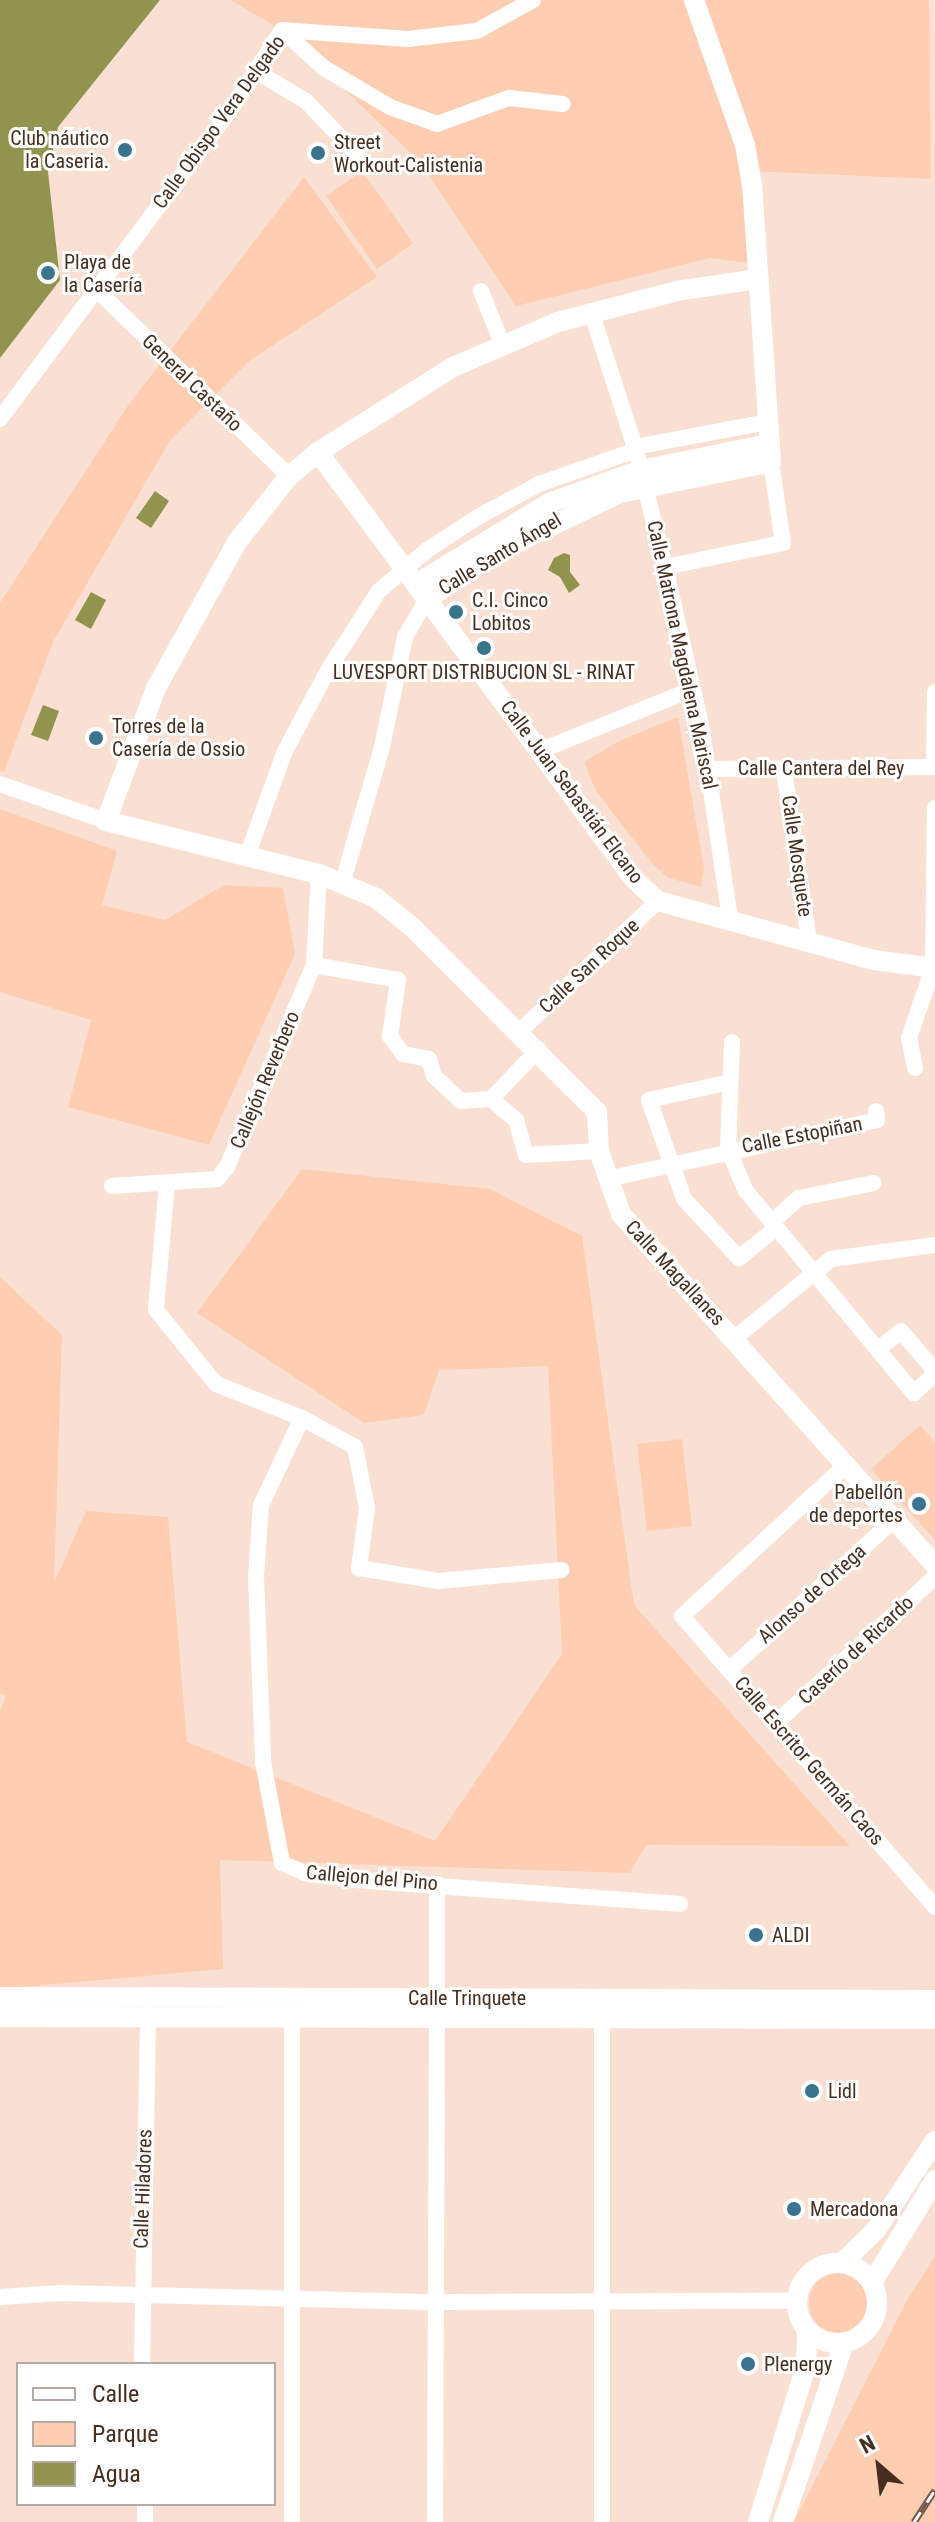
<!DOCTYPE html>
<html>
<head>
<meta charset="utf-8">
<style>
  body { margin:0 }
  #map { position:relative; width:935px; height:2522px; overflow:hidden; background:#fae0d3; font-family:"Roboto Condensed",sans-serif }
  div>[style] { position:absolute }
  .green>* { inset:0; background:#fecdb2 }
  .round { border-radius:50% }
  .water>* { inset:0; background:#92934f }
  .minor>* { height:16px; margin:-8px; padding:0 8px; transform-origin:8px; border-radius:8px; background:#fff }
  .tertiary>* { height:20px; margin:-10px; padding:0 10px; transform-origin:10px; border-radius:10px; background:#fff }
  .tertiary>.ring { margin:-10px; padding:0; box-sizing:content-box; background:none; border:20px solid #fff; border-radius:50% }
  .rail>* { height:7px; margin-top:-3.5px; transform-origin:0; background:repeating-linear-gradient(90deg,#fff 0 12px,#735a4d 0 24px); box-sizing:border-box; border-block:2px solid #735a4d }
  .dots>* { width:22px; height:22px; translate:-50% -50%; box-sizing:border-box; border:4px solid #fff; border-radius:50% }
  span { translate:-50% -50%; white-space:nowrap; text-align:center; line-height:1.15; -webkit-text-stroke:6px #fff; paint-order:stroke }
  .street-label { font-size:20px; color:#462e21 }
  .poi-label { font-size:20px; color:#462e21 }
  .right { translate:-100% -50%; text-align:right }
  .left { translate:0 -50%; text-align:left }
  .legend { position:absolute; left:16px; top:2362px; width:260px; height:144px; box-sizing:border-box; background:#fff; border:2px solid #b5aba6; margin:0; padding:10px 14px; list-style:none; font-size:24px; color:#462e21 }
  .legend li { display:flex; align-items:center; gap:16px; height:40px }
  .legend b { width:40px; border:2px solid #b5aba6 }
  .north { position:absolute; left:839px; top:2426px; width:80px; height:80px; -webkit-text-stroke:6px #fff; paint-order:stroke; rotate:332deg; font-size:22px; font-weight:700; line-height:32px; text-align:center; color:#462e21 }
  .north::after { content:''; display:block; margin:auto; width:28px; height:36px; background:#462e21; clip-path:polygon(50% 0,100% 100%,50% 72%,0 100%) }
</style>
</head>
<body>
<div id="map">
  <div class="green">
    <div style="clip-path:polygon(230px 0,929px 0,931px 179px,750px 171px,757px 264px,710px 258px,516px 306px,420px 162px,282px 30px)"></div>
    <div style="clip-path:polygon(362px 171px,413px 243px,377px 269px,326px 196px)"></div>
    <div style="clip-path:polygon(304px 177px,377px 277px,249px 361px,171px 439px,53px 642px,4px 772px,0 771px,0 603px,129px 404px)"></div>
    <div style="clip-path:polygon(678px 717px,704px 868px,701px 887px,669px 878px,654px 866px,596px 791px,584px 762px,621px 740px)"></div>
    <div style="clip-path:polygon(0 809px,117px 851px,102px 905px,165px 920px,224px 885px,283px 888px,295px 954px,209px 1145px,68px 1107px,91px 1020px,0 992px)"></div>
    <div style="clip-path:polygon(302px 1169px,490px 1189px,582px 1236px,634px 1605px,850px 1846px,646px 1845px,630px 1873px,220px 1860px,223px 1969px,0 1989px,0 1711px,6px 1696px,0 1693px,0 1277px,62px 1335px,54px 1583px,86px 1511px,168px 1517px,187px 1742px,435px 1841px,562px 1654px,548px 1366px,439px 1370px,424px 1415px,364px 1423px,197px 1313px)"></div>
    <div style="clip-path:polygon(920px 1425px,935px 1442px,935px 1540px,871px 1469px)"></div>
    <div style="clip-path:polygon(682px 1439px,692px 1526px,647px 1531px,637px 1444px)"></div>
    <div style="clip-path:polygon(935px 2256px,935px 2522px,794px 2522px,906px 2302px)"></div>
    <div class="round" style="left:809px;top:2273px;width:60px;height:60px"></div>
  </div>
  <div class="water">
    <div style="clip-path:polygon(0 0,160px 0,58px 127px,48px 172px,60px 280px,0 358px)"></div>
    <div style="clip-path:polygon(155px 491px,169px 501px,151px 528px,136px 518px)"></div>
    <div style="clip-path:polygon(564px 553px,570px 555px,570px 572px,580px 585px,569px 593px,560px 577px,548px 570px,554px 558px)"></div>
    <div style="clip-path:polygon(91px 592px,106px 600px,91px 629px,75px 620px)"></div>
    <div style="clip-path:polygon(43px 705px,59px 711px,48px 741px,31px 735px)"></div>
  </div>
  <div class="minor">
    <div style="left:282px;top:30px;width:57px;rotate:42.1deg"></div>
    <div style="left:324px;top:68px;width:77px;rotate:30.6deg"></div>
    <div style="left:390px;top:107px;width:50px;rotate:19.9deg"></div>
    <div style="left:437px;top:124px;width:77px;rotate:-19.9deg"></div>
    <div style="left:509px;top:98px;width:54px;rotate:6.3deg"></div>
    <div style="left:282px;top:30px;width:126px;rotate:4.1deg"></div>
    <div style="left:408px;top:39px;width:69px;rotate:-6.6deg"></div>
    <div style="left:477px;top:31px;width:64px;rotate:-29deg"></div>
    <div style="left:257px;top:72px;width:57px;rotate:30.6deg"></div>
    <div style="left:306px;top:101px;width:88px;rotate:46.4deg"></div>
    <div style="left:96px;top:289px;width:269px;rotate:44.1deg"></div>
    <div style="left:481px;top:291px;width:59px;rotate:68.2deg"></div>
    <div style="left:591px;top:311px;width:146px;rotate:72.1deg"></div>
    <div style="left:636px;top:450px;width:121px;rotate:76.1deg"></div>
    <div style="left:665px;top:567px;width:161px;rotate:77.1deg"></div>
    <div style="left:701px;top:724px;width:197px;rotate:81.5deg"></div>
    <div style="left:0;top:419px;width:390px;rotate:-53.3deg"></div>
    <div style="left:233px;top:106px;width:90px;rotate:-57.2deg"></div>
    <div style="left:635px;top:447px;width:134px;rotate:-10.7deg"></div>
    <div style="left:665px;top:567px;width:120px;rotate:-11.5deg"></div>
    <div style="left:783px;top:543px;width:82px;rotate:-98.4deg"></div>
    <div style="left:539px;top:751px;width:166px;rotate:-21.9deg"></div>
    <div style="left:934px;top:767px;width:75px;rotate:-89.2deg"></div>
    <div style="left:709px;top:769px;width:225px;rotate:-0.5deg"></div>
    <div style="left:784px;top:770px;width:174px;rotate:81.7deg"></div>
    <div style="left:0;top:784px;width:112px;rotate:19.2deg"></div>
    <div style="left:247px;top:856px;width:109px;rotate:-70.2deg"></div>
    <div style="left:284px;top:753px;width:94px;rotate:-62.1deg"></div>
    <div style="left:328px;top:670px;width:94px;rotate:-57.2deg"></div>
    <div style="left:379px;top:591px;width:63px;rotate:-40.5deg"></div>
    <div style="left:427px;top:550px;width:61px;rotate:-32.9deg"></div>
    <div style="left:478px;top:517px;width:69px;rotate:-28.4deg"></div>
    <div style="left:539px;top:484px;width:103px;rotate:-19.3deg"></div>
    <div style="left:342px;top:884px;width:143px;rotate:-73.7deg"></div>
    <div style="left:382px;top:747px;width:112px;rotate:-78.2deg"></div>
    <div style="left:405px;top:637px;width:44px;rotate:-59.9deg"></div>
    <div style="left:314px;top:965px;width:85px;rotate:10.1deg"></div>
    <div style="left:398px;top:980px;width:57px;rotate:98.1deg"></div>
    <div style="left:390px;top:1036px;width:22px;rotate:54deg"></div>
    <div style="left:403px;top:1054px;width:26px;rotate:11deg"></div>
    <div style="left:429px;top:1059px;width:18px;rotate:74deg"></div>
    <div style="left:434px;top:1076px;width:37px;rotate:43deg"></div>
    <div style="left:461px;top:1101px;width:30px;rotate:-4deg"></div>
    <div style="left:520px;top:1031px;width:190px;rotate:-43.3deg"></div>
    <div style="left:732px;top:1042px;width:107px;rotate:92.1deg"></div>
    <div style="left:728px;top:1149px;width:46px;rotate:66.8deg"></div>
    <div style="left:746px;top:1191px;width:263px;rotate:50.3deg"></div>
    <div style="left:914px;top:1393px;width:28px;rotate:-42deg"></div>
    <div style="left:915px;top:1068px;width:31px;rotate:-101deg"></div>
    <div style="left:909px;top:1038px;width:74px;rotate:-71.1deg"></div>
    <div style="left:933px;top:968px;width:160px;rotate:-89.3deg"></div>
    <div style="left:730px;top:1082px;width:83px;rotate:167.5deg"></div>
    <div style="left:649px;top:1100px;width:105px;rotate:70.5deg"></div>
    <div style="left:684px;top:1199px;width:81px;rotate:47deg"></div>
    <div style="left:739px;top:1258px;width:48px;rotate:-39deg"></div>
    <div style="left:491px;top:1099px;width:33px;rotate:40deg"></div>
    <div style="left:516px;top:1120px;width:36px;rotate:74deg"></div>
    <div style="left:526px;top:1155px;width:73px;rotate:-3.1deg"></div>
    <div style="left:491px;top:1099px;width:69px;rotate:-46.2deg"></div>
    <div style="left:607px;top:1179px;width:276px;rotate:-12.3deg"></div>
    <div style="left:877px;top:1120px;width:9px;rotate:-96deg"></div>
    <div style="left:167px;top:1183px;width:127px;rotate:95deg"></div>
    <div style="left:156px;top:1310px;width:95px;rotate:51deg"></div>
    <div style="left:216px;top:1384px;width:92px;rotate:21.6deg"></div>
    <div style="left:302px;top:1418px;width:60px;rotate:28.7deg"></div>
    <div style="left:355px;top:1447px;width:62px;rotate:78.9deg"></div>
    <div style="left:367px;top:1508px;width:61px;rotate:97.6deg"></div>
    <div style="left:359px;top:1568px;width:80px;rotate:9.3deg"></div>
    <div style="left:438px;top:1581px;width:124px;rotate:-5.1deg"></div>
    <div style="left:112px;top:1186px;width:105px;rotate:-3.8deg"></div>
    <div style="left:217px;top:1179px;width:16px;rotate:-50deg"></div>
    <div style="left:227px;top:1167px;width:220px;rotate:-66.7deg"></div>
    <div style="left:314px;top:965px;width:91px;rotate:-86.9deg"></div>
    <div style="left:772px;top:1222px;width:36px;rotate:-42deg"></div>
    <div style="left:799px;top:1198px;width:76px;rotate:-11.3deg"></div>
    <div style="left:735px;top:1338px;width:124px;rotate:-39.5deg"></div>
    <div style="left:831px;top:1259px;width:105px;rotate:-7.7deg"></div>
    <div style="left:878px;top:1349px;width:29px;rotate:-38deg"></div>
    <div style="left:901px;top:1331px;width:52px;rotate:49.6deg"></div>
    <div style="left:302px;top:1418px;width:96px;rotate:115.2deg"></div>
    <div style="left:261px;top:1505px;width:71px;rotate:94deg"></div>
    <div style="left:256px;top:1576px;width:186px;rotate:87.8deg"></div>
    <div style="left:263px;top:1762px;width:103px;rotate:79.3deg"></div>
    <div style="left:282px;top:1863px;width:24px;rotate:24deg"></div>
    <div style="left:304px;top:1873px;width:51px;rotate:7.8deg"></div>
    <div style="left:355px;top:1880px;width:326px;rotate:4.2deg"></div>
    <div style="left:847px;top:1464px;width:224px;rotate:137.3deg"></div>
    <div style="left:682px;top:1616px;width:386px;rotate:49deg"></div>
    <div style="left:730px;top:1669px;width:223px;rotate:-42.3deg"></div>
    <div style="left:776px;top:1723px;width:216px;rotate:-42.6deg"></div>
    <div style="left:437px;top:1884px;width:113px;rotate:90deg"></div>
    <div style="left:0;top:2297px;width:62px;rotate:-3.7deg"></div>
    <div style="left:62px;top:2293px;width:375px;rotate:1.4deg"></div>
    <div style="left:437px;top:2302px;width:360px;rotate:-0.2deg"></div>
    <div style="left:142px;top:2364px;width:349px;rotate:-89deg"></div>
    <div style="left:145px;top:2504px;width:18px;rotate:90deg"></div>
    <div style="left:292px;top:2522px;width:506px;rotate:-90deg"></div>
    <div style="left:435px;top:2522px;width:505px;rotate:-89.77deg"></div>
    <div style="left:602px;top:2522px;width:506px;rotate:-90deg"></div>
  </div>
  <div class="tertiary">
    <div style="left:758px;top:279px;width:82px;rotate:171.6deg"></div>
    <div style="left:677px;top:291px;width:123px;rotate:165.4deg"></div>
    <div style="left:558px;top:322px;width:114px;rotate:156.8deg"></div>
    <div style="left:453px;top:367px;width:160px;rotate:147.8deg"></div>
    <div style="left:318px;top:452px;width:38px;rotate:140deg"></div>
    <div style="left:289px;top:476px;width:84px;rotate:128.2deg"></div>
    <div style="left:237px;top:542px;width:167px;rotate:119deg"></div>
    <div style="left:156px;top:688px;width:142px;rotate:110.6deg"></div>
    <div style="left:106px;top:821px;width:219px;rotate:14deg"></div>
    <div style="left:319px;top:874px;width:62px;rotate:22.8deg"></div>
    <div style="left:376px;top:898px;width:45px;rotate:38.7deg"></div>
    <div style="left:411px;top:926px;width:263px;rotate:45deg"></div>
    <div style="left:597px;top:1112px;width:39px;rotate:87deg"></div>
    <div style="left:599px;top:1151px;width:67px;rotate:70.8deg"></div>
    <div style="left:621px;top:1214px;width:471px;rotate:48.2deg"></div>
    <div style="left:318px;top:452px;width:531px;rotate:53.5deg"></div>
    <div style="left:634px;top:879px;width:33px;rotate:43deg"></div>
    <div style="left:658px;top:901px;width:224px;rotate:15.3deg"></div>
    <div style="left:874px;top:960px;width:62px;rotate:7.5deg"></div>
    <div style="left:416px;top:584px;width:156px;rotate:-31.3deg"></div>
    <div style="left:549px;top:503px;width:98px;rotate:-19.7deg"></div>
    <div style="left:641px;top:470px;width:131px;rotate:-11.5deg"></div>
    <div style="left:427px;top:599px;width:91px;rotate:-33.3deg"></div>
    <div style="left:503px;top:549px;width:130px;rotate:-25.6deg"></div>
    <div style="left:620px;top:493px;width:154px;rotate:-11.6deg"></div>
    <div style="left:771px;top:462px;width:278px;rotate:-93.9deg"></div>
    <div style="left:752px;top:185px;width:41px;rotate:-99.9deg"></div>
    <div style="left:745px;top:145px;width:154px;rotate:-109.4deg"></div>
    <div style="left:0;top:1997px;width:935px;rotate:0.18deg"></div>
    <div style="left:0;top:2017px;width:935px;rotate:0.12deg"></div>
    <div class="ring" style="left:797px;top:2263px;width:60px;height:60px"></div>
    <div style="left:842px;top:2263px;width:47px;rotate:-44.1deg"></div>
    <div style="left:876px;top:2230px;width:107px;rotate:-56.5deg"></div>
    <div style="left:872px;top:2283px;width:121px;rotate:-58.5deg"></div>
    <div style="left:758px;top:2522px;width:163px;rotate:-72.9deg"></div>
    <div style="left:806px;top:2366px;width:36px;rotate:-88deg"></div>
    <div style="left:783px;top:2522px;width:189px;rotate:-71.2deg"></div>
  </div>
  <div class="rail">
    <div style="left:914px;top:2522px;width:38px;rotate:-57deg"></div>
  </div>
  <div class="dots">
    <div style="left:125px;top:150px;background:#3a738d"></div>
    <div style="left:318px;top:153px;background:#3a738d"></div>
    <div style="left:48px;top:273px;background:#3a738d"></div>
    <div style="left:456px;top:612px;background:#3a738d"></div>
    <div style="left:484px;top:648px;background:#3a738d"></div>
    <div style="left:96px;top:738px;background:#3a738d"></div>
    <div style="left:919px;top:1504px;background:#3a738d"></div>
    <div style="left:756px;top:1935px;background:#3a738d"></div>
    <div style="left:812px;top:2091px;background:#3a738d"></div>
    <div style="left:794px;top:2209px;background:#3a738d"></div>
    <div style="left:748px;top:2364px;background:#3a738d"></div>
  </div>
  <div class="street-label">
    <span style="left:219px;top:122px;rotate:-54deg">Calle Obispo Vera Delgado</span>
    <span style="left:192px;top:383px;rotate:44deg">General Castaño</span>
    <span style="left:500px;top:554px;rotate:-31deg">Calle Santo Ángel</span>
    <span style="left:682px;top:655px;rotate:78deg">Calle Matrona Magdalena Mariscal</span>
    <span style="left:821px;top:768px">Calle Cantera del Rey</span>
    <span style="left:572px;top:792px;rotate:53deg">Calle Juan Sebastián Elcano</span>
    <span style="left:797px;top:856px;rotate:82deg">Calle Mosquete</span>
    <span style="left:589px;top:966px;rotate:-43deg">Calle San Roque</span>
    <span style="left:265px;top:1080px;rotate:-67deg">Callejón Reverbero</span>
    <span style="left:802px;top:1135px;rotate:-11deg">Calle Estopiñan</span>
    <span style="left:675px;top:1273px;rotate:47deg">Calle Magallanes</span>
    <span style="left:812px;top:1594px;rotate:-42deg">Alonso de Ortega</span>
    <span style="left:856px;top:1650px;rotate:-43deg">Caserío de Ricardo</span>
    <span style="left:809px;top:1761px;rotate:49deg">Calle Escritor Germán Caos</span>
    <span style="left:372px;top:1878px;rotate:5deg">Callejon del Pino</span>
    <span style="left:467px;top:1998px">Calle Trinquete</span>
    <span style="left:143px;top:2189px;rotate:-88deg">Calle Hiladores</span>
  </div>
  <div class="poi-label">
    <span class="right" style="left:109px;top:150px">Club náutico<br>la Caseria.</span>
    <span class="left" style="left:334px;top:154px">Street<br>Workout-Calistenia</span>
    <span class="left" style="left:64px;top:274px">Playa de<br>la Casería</span>
    <span class="left" style="left:472px;top:612px">C.I. Cinco<br>Lobitos</span>
    <span style="left:484px;top:672px">LUVESPORT DISTRIBUCION SL - RINAT</span>
    <span class="left" style="left:112px;top:738px">Torres de la<br>Casería de Ossio</span>
    <span class="right" style="left:903px;top:1504px">Pabellón<br>de deportes</span>
    <span class="left" style="left:772px;top:1935px">ALDI</span>
    <span class="left" style="left:828px;top:2091px">Lidl</span>
    <span class="left" style="left:810px;top:2209px">Mercadona</span>
    <span class="left" style="left:764px;top:2364px">Plenergy</span>
  </div>
  <ul class="legend">
  <li><b style="height:10px;background:#fff"></b>Calle</li>
  <li><b style="height:22px;background:#fecdb2"></b>Parque</li>
  <li><b style="height:22px;background:#92934f"></b>Agua</li>
  </ul>
  <div class="north">N</div>
</div>
</body>
</html>
